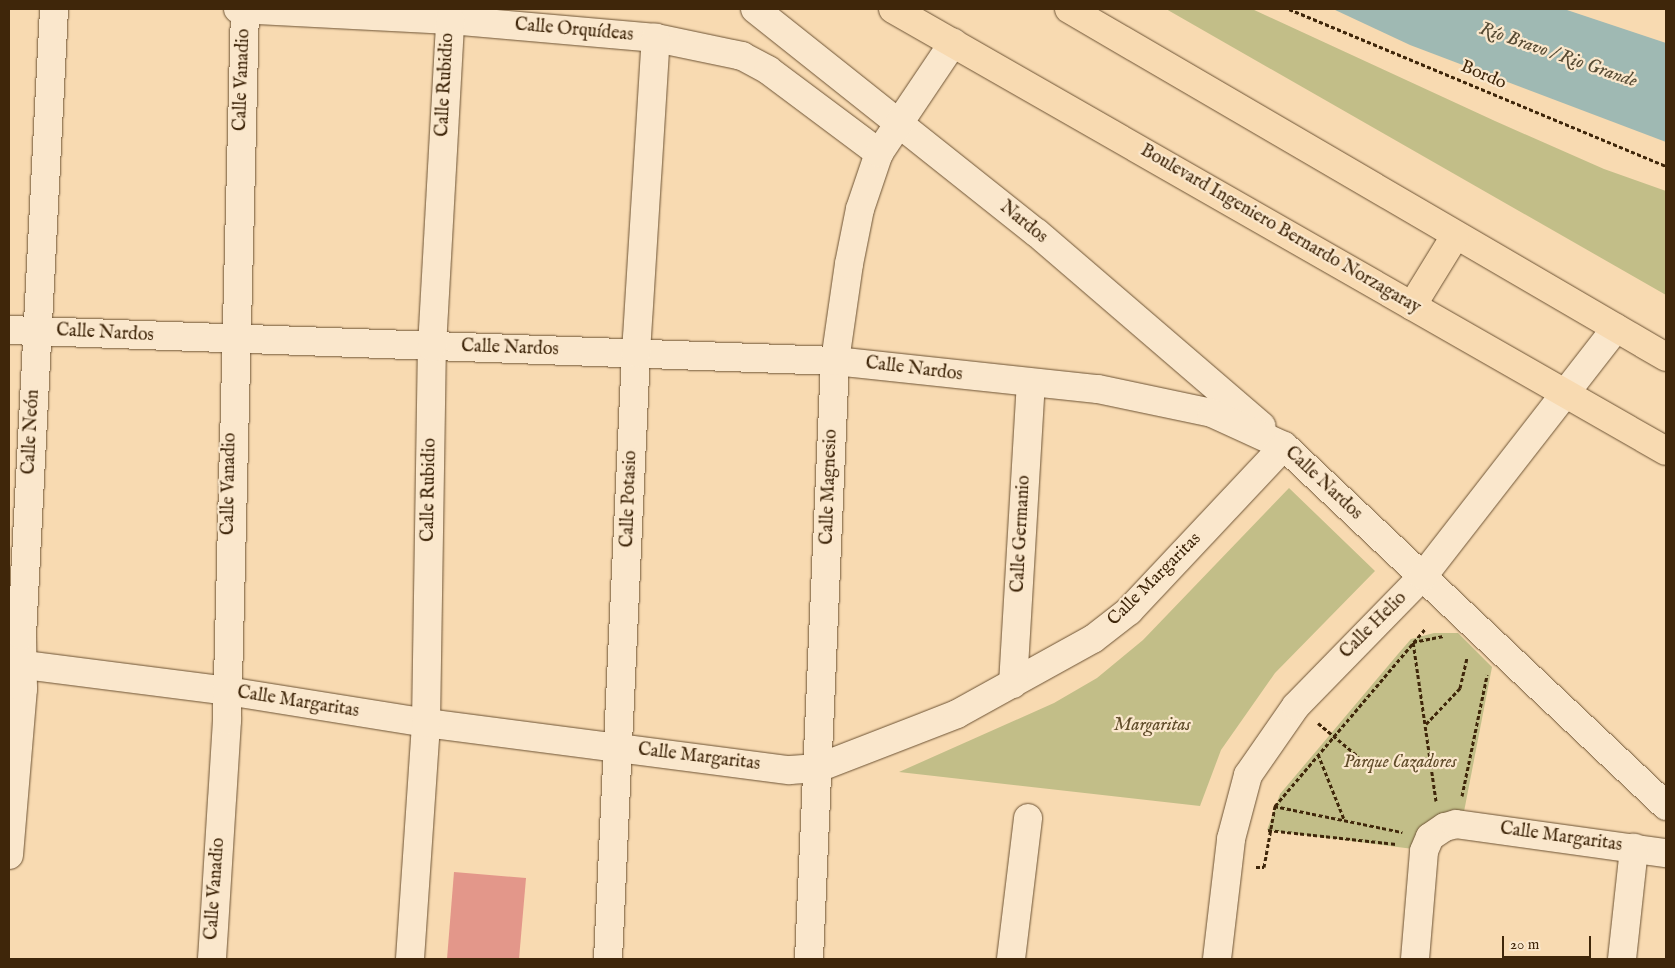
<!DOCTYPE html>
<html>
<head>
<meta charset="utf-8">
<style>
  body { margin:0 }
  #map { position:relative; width:1675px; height:968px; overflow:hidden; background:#f8dab1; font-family:"IM FELL English",serif }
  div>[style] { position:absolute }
  .green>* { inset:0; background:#c2be88 }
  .water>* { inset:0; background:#9fb9b3 }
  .building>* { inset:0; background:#e3978a }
  .path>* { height:3px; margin-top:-1.5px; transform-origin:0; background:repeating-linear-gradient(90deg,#3f260a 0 4px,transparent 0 6.5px) }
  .roads { filter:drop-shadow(0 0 1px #6d5334) drop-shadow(0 0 1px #6d5334) }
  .minor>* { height:28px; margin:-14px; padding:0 14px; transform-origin:14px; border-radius:14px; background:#fae7cc }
  .tertiary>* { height:28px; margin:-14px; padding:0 14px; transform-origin:14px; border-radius:14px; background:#fae7cc }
  .trunk>* { height:28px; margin:-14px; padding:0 14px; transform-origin:14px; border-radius:14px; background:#f8dab1 }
  span { translate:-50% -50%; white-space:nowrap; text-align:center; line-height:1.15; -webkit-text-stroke:4.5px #fae7cc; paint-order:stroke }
  .street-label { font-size:18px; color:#3f260a }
  .park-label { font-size:18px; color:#604c2a; font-style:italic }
  .water-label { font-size:19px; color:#574b34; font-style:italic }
  .frame { position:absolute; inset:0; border:10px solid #3f260a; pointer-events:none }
  .scale { position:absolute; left:1502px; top:936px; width:89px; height:22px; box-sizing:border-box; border:2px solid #3f260a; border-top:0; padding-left:6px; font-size:15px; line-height:18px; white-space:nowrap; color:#3f260a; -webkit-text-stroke:4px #fae7cc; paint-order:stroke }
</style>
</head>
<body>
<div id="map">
  <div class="green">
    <div style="clip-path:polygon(1166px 9px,1252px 9px,1495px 121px,1604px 169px,1666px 191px,1666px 295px)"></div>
    <div style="clip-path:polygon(1289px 488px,1375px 571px,1275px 673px,1221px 750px,1200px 806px,899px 772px,1054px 703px,1097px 678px,1143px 640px)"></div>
    <div style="clip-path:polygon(1434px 633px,1458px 633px,1492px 667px,1462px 822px,1421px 850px,1267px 830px,1280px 794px,1398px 654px,1411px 639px)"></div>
  </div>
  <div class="water">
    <div style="clip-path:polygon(1333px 9px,1564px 9px,1666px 43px,1666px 142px,1410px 45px)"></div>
  </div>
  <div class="building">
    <div style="clip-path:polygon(454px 872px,526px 878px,519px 959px,447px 959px)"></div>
  </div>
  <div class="path">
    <div style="left:1289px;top:9px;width:408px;rotate:22.6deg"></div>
    <div style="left:1318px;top:723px;width:53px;rotate:39.7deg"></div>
    <div style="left:1426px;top:724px;width:50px;rotate:-46.6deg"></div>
    <div style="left:1460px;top:688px;width:32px;rotate:-77deg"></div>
    <div style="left:1318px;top:754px;width:70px;rotate:68.2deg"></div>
    <div style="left:1462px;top:796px;width:124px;rotate:-78.3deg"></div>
    <div style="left:1436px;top:801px;width:161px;rotate:-98.2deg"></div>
    <div style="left:1413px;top:642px;width:31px;rotate:-11deg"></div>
    <div style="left:1274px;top:806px;width:131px;rotate:11.5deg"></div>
    <div style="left:1268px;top:830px;width:129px;rotate:6.2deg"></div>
    <div style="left:1256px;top:867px;width:8px"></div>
    <div style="left:1264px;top:867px;width:62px;rotate:-79.8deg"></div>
    <div style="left:1275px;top:806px;width:232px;rotate:-49.7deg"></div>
  </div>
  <div class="roads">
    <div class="minor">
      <div style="left:238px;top:9px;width:212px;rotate:3deg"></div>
      <div style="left:450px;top:20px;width:207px;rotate:5deg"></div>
      <div style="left:656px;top:38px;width:88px;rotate:11.8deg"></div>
      <div style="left:742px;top:56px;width:30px;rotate:28deg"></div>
      <div style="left:768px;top:70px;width:139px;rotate:36.8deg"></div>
      <div style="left:755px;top:9px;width:360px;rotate:38.5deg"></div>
      <div style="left:1037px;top:233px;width:296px;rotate:40.7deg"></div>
      <div style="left:9px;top:330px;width:827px;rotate:2.15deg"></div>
      <div style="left:835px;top:361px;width:264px;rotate:6.1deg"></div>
      <div style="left:1098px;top:389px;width:116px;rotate:11.9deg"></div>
      <div style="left:1212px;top:413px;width:79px;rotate:24.6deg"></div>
      <div style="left:1284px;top:446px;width:525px;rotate:43.3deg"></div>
      <div style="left:9px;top:663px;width:220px;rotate:7.3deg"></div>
      <div style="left:227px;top:691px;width:202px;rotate:9.1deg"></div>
      <div style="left:426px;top:723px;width:367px;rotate:7.4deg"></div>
      <div style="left:790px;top:770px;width:28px;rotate:-4deg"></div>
      <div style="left:818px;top:768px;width:149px;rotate:-21.2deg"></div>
      <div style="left:957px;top:714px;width:155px;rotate:-28.9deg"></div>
      <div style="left:1093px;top:639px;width:46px;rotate:-37.9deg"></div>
      <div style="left:1129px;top:611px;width:226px;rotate:-46.8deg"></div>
      <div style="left:1013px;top:684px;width:301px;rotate:-86.6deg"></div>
      <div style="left:9px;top:855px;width:167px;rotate:-85.2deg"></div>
      <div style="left:23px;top:689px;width:54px;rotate:-91.1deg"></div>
      <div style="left:22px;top:635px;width:627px;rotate:-87.07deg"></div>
      <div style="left:212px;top:959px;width:239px;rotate:-86.4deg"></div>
      <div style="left:227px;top:720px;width:711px;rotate:-88.55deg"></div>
      <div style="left:410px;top:959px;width:237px;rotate:-86.1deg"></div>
      <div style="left:426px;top:723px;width:376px;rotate:-89.1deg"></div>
      <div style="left:432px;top:347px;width:327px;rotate:-86.8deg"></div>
      <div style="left:608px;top:959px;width:607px;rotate:-87.35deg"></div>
      <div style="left:636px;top:353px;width:316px;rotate:-86.4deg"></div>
      <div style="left:1011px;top:959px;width:142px;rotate:-83.1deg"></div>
      <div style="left:1415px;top:959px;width:108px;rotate:-85.2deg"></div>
      <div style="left:1424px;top:851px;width:15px;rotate:-67deg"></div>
      <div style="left:1430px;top:837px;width:18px;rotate:-34deg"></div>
      <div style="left:1445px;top:827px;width:11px;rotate:-15deg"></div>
      <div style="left:1456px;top:824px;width:212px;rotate:7.9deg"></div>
      <div style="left:1622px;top:959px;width:112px;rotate:-83.8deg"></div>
    </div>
    <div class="tertiary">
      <div style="left:809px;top:959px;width:599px;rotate:-87.51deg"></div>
      <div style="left:835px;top:361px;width:98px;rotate:-81.8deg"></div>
      <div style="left:849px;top:264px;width:56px;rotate:-78.7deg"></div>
      <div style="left:860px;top:209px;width:59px;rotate:-71.3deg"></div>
      <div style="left:879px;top:153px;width:133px;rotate:-56.1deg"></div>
      <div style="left:1217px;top:959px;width:121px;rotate:-83.3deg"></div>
      <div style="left:1231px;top:839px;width:66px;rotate:-75.1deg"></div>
      <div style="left:1248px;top:775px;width:84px;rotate:-55.2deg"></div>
      <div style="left:1296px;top:706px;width:182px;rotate:-45.7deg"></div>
      <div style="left:1423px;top:576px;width:314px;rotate:-52.1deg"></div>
    </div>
    <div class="trunk">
      <div style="left:893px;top:9px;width:890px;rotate:29.76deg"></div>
      <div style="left:1069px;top:9px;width:691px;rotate:30.24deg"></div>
      <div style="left:1412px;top:306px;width:82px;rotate:-58.4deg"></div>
    </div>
  </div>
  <div class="street-label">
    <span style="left:574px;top:31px;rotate:5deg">Calle Orquídeas</span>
    <span style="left:1483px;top:76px;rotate:23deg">Bordo</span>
    <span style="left:243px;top:80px;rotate:-88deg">Calle Vanadio</span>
    <span style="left:446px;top:85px;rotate:-87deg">Calle Rubidio</span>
    <span style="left:1023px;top:223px;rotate:39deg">Nardos</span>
    <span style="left:1280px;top:230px;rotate:30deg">Boulevard Ingeniero Bernardo Norzagaray</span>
    <span style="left:105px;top:334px;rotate:3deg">Calle Nardos</span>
    <span style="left:510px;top:349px;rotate:2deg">Calle Nardos</span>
    <span style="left:914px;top:370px;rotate:7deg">Calle Nardos</span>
    <span style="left:32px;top:432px;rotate:-87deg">Calle Neón</span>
    <span style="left:230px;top:484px;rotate:-89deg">Calle Vanadio</span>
    <span style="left:1323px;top:484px;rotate:43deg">Calle Nardos</span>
    <span style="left:830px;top:487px;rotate:-88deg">Calle Magnesio</span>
    <span style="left:430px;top:490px;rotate:-89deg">Calle Rubidio</span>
    <span style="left:630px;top:499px;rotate:-88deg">Calle Potasio</span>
    <span style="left:1022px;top:534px;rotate:-87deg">Calle Germanio</span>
    <span style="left:1155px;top:580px;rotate:-45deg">Calle Margaritas</span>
    <span style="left:1374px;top:626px;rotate:-45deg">Calle Helio</span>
    <span style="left:298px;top:703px;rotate:9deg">Calle Margaritas</span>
    <span style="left:699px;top:758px;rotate:7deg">Calle Margaritas</span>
    <span style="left:1561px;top:838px;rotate:8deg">Calle Margaritas</span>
    <span style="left:216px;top:889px;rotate:-86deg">Calle Vanadio</span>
  </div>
  <div class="park-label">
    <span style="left:1152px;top:726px">Margaritas</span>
    <span style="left:1400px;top:763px">Parque Cazadores</span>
  </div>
  <div class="water-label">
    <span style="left:1558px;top:56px;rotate:19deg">Río Bravo / Rio Grande</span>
  </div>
  <div class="frame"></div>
  <div class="scale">20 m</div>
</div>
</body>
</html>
